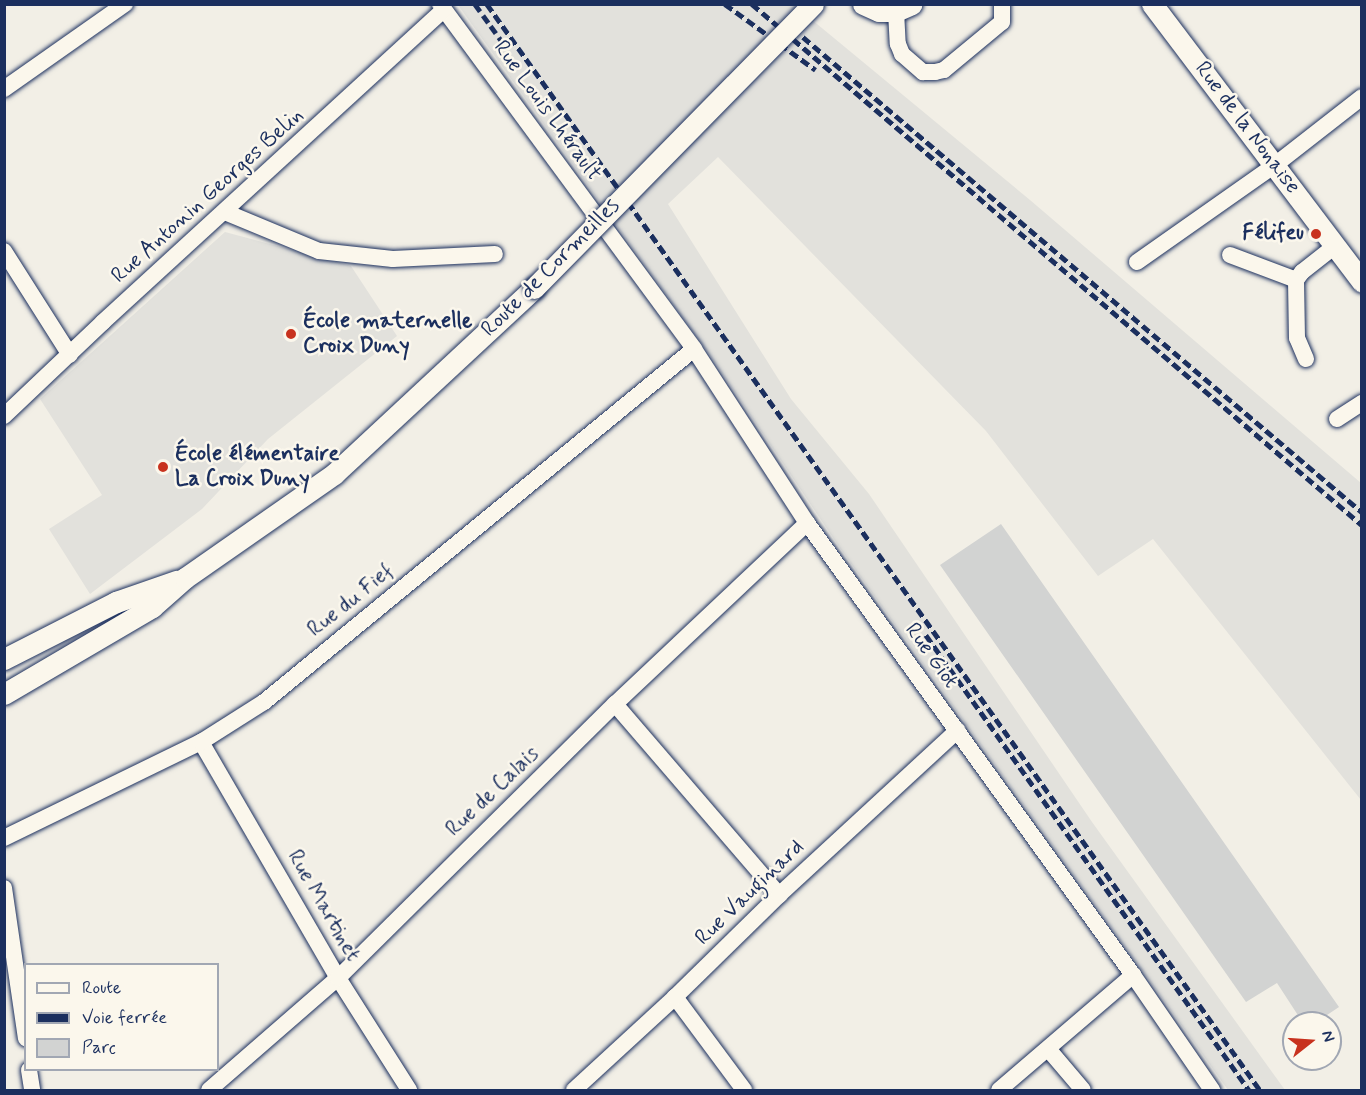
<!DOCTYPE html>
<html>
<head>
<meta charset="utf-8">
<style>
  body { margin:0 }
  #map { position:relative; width:1366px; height:1095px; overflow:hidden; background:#f2efe6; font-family:Mynerve,sans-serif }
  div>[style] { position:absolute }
  .built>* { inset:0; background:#e2e1dc }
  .green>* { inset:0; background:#d2d3d2 }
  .roads { filter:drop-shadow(0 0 2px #1b2f5e) drop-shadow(0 0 2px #1b2f5e) }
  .minor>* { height:16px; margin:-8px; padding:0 8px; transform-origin:8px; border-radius:8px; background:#fbf7ec }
  .major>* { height:21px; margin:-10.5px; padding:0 10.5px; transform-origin:10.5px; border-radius:10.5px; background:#fbf7ec }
  .rail>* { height:4.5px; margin-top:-2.25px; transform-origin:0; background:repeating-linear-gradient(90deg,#1b2f5e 0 9px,transparent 0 13.5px) }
  .bridges { filter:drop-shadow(0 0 2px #1b2f5e) drop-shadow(0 0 2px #1b2f5e) }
  .major-bridge>* { height:21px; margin:-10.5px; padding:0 10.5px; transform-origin:10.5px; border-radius:10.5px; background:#fbf7ec }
  .dots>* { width:16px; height:16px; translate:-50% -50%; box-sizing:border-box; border:3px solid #fbf7ec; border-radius:50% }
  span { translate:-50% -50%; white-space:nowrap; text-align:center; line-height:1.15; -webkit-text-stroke:5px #fbf7ec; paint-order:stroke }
  .street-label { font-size:22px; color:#1b2f5e }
  .poi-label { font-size:22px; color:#1b2f5e; font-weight:700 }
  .right { translate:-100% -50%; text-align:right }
  .left { translate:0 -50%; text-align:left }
  .frame { position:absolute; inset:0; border:6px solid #1b2f5e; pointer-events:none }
  .legend { position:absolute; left:24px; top:963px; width:195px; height:108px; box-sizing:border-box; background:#fbf7ec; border:2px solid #a1a7b3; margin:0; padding:8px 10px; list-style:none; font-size:18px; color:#1b2f5e }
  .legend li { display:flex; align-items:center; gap:12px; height:30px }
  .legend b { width:30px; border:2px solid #a1a7b3 }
  .north { position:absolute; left:1282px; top:1011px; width:60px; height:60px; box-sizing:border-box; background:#fbf7ec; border:2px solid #a1a7b3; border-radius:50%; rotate:73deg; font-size:16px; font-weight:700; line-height:24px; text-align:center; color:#1b2f5e }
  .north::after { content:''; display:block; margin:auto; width:21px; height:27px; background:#c8321e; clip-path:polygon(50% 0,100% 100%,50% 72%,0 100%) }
</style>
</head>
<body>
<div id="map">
  <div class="built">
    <div style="clip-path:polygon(458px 5px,794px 5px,1030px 200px,1361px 483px,1361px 800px,1153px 539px,1098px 576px,986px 431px,718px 157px,668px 204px,791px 399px,869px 494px,1092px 822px,1285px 1090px,1228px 1090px,840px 548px,712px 358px)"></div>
    <div style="clip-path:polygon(225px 232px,351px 266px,397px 336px,268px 439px,202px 509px,90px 594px,49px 529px,102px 495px,40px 399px)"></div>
  </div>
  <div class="green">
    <div style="clip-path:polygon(1001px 524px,1339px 1007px,1315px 1023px,1303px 1023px,1277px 983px,1246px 1002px,940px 565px)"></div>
  </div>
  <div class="roads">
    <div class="minor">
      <div style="left:440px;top:4px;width:428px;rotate:53.6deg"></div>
      <div style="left:694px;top:349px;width:207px;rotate:57deg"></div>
      <div style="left:807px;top:523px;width:557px;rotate:54.2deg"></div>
      <div style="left:1133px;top:975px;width:140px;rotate:55.5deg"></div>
      <div style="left:896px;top:11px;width:33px;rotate:87deg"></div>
      <div style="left:898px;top:44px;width:11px;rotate:68deg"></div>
      <div style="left:902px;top:54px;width:28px;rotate:41deg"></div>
      <div style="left:923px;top:72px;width:12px"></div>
      <div style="left:935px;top:72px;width:9px;rotate:-13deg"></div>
      <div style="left:944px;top:70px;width:75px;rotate:-39.6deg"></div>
      <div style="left:1002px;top:22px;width:18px;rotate:-90deg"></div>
      <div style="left:4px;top:89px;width:148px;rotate:-35.1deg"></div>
      <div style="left:225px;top:212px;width:102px;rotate:22.5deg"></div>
      <div style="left:319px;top:251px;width:74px;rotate:6.2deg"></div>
      <div style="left:393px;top:259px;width:102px;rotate:-2.8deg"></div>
      <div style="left:4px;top:251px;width:123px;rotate:57.6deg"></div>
      <div style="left:1230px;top:255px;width:71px;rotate:20.7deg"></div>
      <div style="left:1137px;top:262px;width:169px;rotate:-35.1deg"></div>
      <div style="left:1275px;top:165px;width:110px;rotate:-38deg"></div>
      <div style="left:1306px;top:359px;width:23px;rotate:-113deg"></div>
      <div style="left:1297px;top:338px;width:58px;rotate:-91deg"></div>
      <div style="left:1296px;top:280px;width:10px;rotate:-53deg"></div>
      <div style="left:1302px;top:272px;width:42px;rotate:-38.2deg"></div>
      <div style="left:4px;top:416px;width:137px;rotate:-43.5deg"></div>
      <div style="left:103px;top:322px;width:462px;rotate:-42.5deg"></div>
      <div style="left:1337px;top:419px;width:30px;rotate:-33deg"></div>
      <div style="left:615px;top:704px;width:252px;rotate:49.3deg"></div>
      <div style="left:201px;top:742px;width:273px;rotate:59.9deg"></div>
      <div style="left:338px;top:978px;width:133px;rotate:57.6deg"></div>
      <div style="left:4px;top:838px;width:219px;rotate:-26deg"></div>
      <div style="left:201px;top:742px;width:75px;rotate:-32.4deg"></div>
      <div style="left:264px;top:702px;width:556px;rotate:-39.38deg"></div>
      <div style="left:4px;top:888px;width:152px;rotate:81.7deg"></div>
      <div style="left:675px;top:997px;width:116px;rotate:53.4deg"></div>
      <div style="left:1049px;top:1050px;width:52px;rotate:49.6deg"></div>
      <div style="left:29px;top:1070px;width:20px;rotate:81deg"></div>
      <div style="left:209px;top:1090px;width:171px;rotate:-41deg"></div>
      <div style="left:338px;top:978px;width:390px;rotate:-44.7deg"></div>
      <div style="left:615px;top:704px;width:264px;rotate:-43.3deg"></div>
      <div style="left:574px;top:1090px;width:137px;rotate:-42.6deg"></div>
      <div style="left:675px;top:997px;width:146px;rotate:-44.4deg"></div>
      <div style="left:779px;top:895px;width:243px;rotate:-42.7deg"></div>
      <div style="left:999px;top:1090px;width:177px;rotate:-40.6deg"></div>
    </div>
    <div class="major">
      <div style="left:863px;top:4px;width:17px;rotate:24deg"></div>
      <div style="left:879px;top:11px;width:17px"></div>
      <div style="left:896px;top:11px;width:17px;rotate:-24deg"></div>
      <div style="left:1152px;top:4px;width:348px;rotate:52.9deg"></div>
      <div style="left:4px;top:659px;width:126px;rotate:-27deg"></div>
      <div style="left:116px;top:602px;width:64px;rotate:-19.3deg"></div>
      <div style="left:4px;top:694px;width:172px;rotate:-30.4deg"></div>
      <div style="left:152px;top:607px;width:44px;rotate:-41.3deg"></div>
      <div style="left:185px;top:578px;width:182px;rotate:-34.9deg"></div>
      <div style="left:334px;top:474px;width:273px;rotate:-42.9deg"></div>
    </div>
  </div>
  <div class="rail">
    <div style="left:475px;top:4px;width:53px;rotate:54.2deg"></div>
    <div style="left:487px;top:4px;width:1333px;rotate:54.56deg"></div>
    <div style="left:725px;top:4px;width:112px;rotate:36deg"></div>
    <div style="left:752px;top:4px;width:802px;rotate:40.5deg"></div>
    <div style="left:803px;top:37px;width:734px;rotate:40.36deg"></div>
    <div style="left:926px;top:635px;width:558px;rotate:54.63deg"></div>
  </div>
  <div class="bridges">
    <div class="major-bridge">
      <div style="left:534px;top:288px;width:398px;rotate:-45.5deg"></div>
    </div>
  </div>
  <div class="dots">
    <div style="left:1316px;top:234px;background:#c8321e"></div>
    <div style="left:291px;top:334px;background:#c8321e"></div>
    <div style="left:163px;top:467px;background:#c8321e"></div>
  </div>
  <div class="street-label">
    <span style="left:547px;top:111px;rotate:54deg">Rue Louis Lhérault</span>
    <span style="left:1247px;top:128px;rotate:53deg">Rue de la Nonaise</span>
    <span style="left:208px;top:196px;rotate:-42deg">Rue Antonin Georges Belin</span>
    <span style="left:551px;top:268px;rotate:-45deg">Route de Cormeilles</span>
    <span style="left:351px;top:601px;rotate:-39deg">Rue du Fief</span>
    <span style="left:931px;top:656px;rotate:54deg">Rue Giot</span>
    <span style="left:493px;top:792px;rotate:-44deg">Rue de Calais</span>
    <span style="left:750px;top:893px;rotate:-44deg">Rue Vauginard</span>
    <span style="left:323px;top:906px;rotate:60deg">Rue Martinet</span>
  </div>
  <div class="poi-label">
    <span class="right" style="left:1304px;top:234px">Félifeu</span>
    <span class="left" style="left:303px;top:334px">École maternelle<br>Croix Duny</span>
    <span class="left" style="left:175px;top:467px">École élémentaire<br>La Croix Duny</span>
  </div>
  <div class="frame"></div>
  <ul class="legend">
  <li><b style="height:8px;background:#fbf7ec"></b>Route</li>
  <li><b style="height:8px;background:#1b2f5e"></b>Voie ferrée</li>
  <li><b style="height:16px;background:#d2d3d2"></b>Parc</li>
  </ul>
  <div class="north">N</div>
</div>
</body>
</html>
